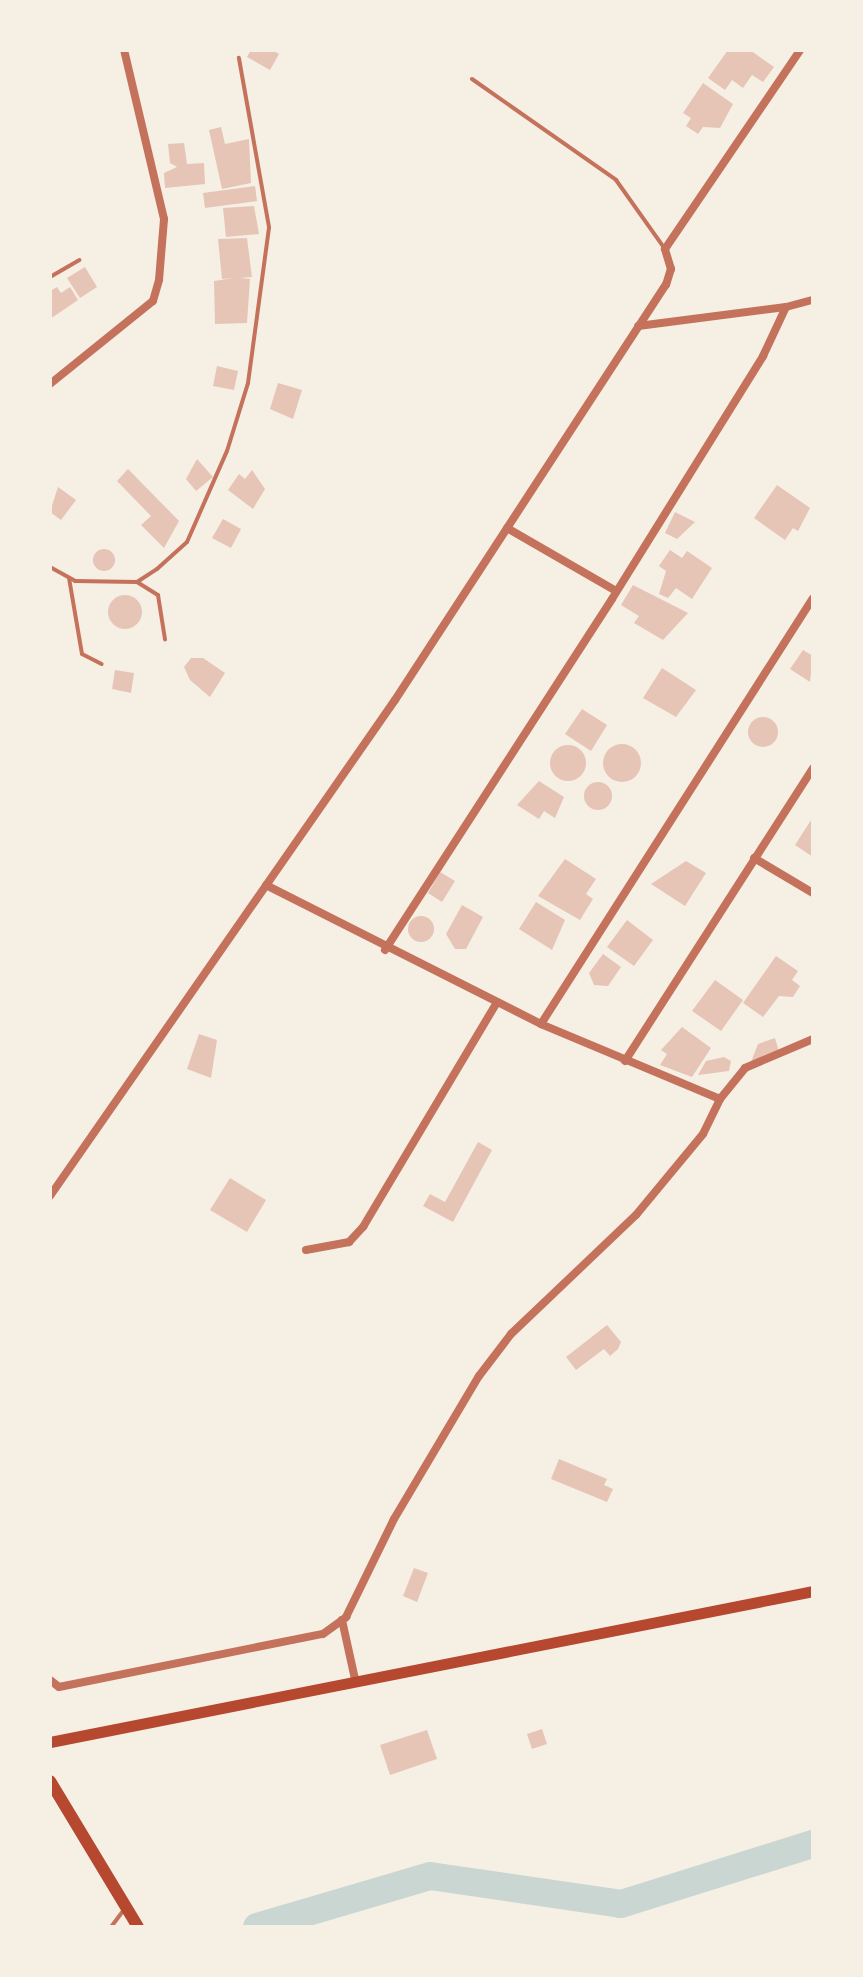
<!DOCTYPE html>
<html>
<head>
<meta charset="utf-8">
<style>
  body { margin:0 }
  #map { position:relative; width:863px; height:1977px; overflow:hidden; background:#f6efe4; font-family:Manrope,sans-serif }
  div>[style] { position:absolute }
  .river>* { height:28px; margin:-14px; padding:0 14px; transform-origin:14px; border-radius:14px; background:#c9d6d2 }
  .building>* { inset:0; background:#e6c5b7 }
  .round { border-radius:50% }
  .service>* { height:4px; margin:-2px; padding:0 2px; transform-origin:2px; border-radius:2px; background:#c5725c }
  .minor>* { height:8px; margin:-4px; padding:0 4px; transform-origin:4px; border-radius:4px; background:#c5725c }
  .secondary>* { height:11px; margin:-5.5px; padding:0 5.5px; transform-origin:5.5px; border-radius:5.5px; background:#b5482f }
  .primary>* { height:12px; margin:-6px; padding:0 6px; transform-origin:6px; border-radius:6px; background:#b5482f }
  span { translate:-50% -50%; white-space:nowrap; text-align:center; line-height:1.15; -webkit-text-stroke:8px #f6efe4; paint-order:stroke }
  .frame { position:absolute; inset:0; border:52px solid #f6efe4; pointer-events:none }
</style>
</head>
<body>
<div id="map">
  <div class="river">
    <div style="left:257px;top:1927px;width:180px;rotate:-16.4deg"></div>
    <div style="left:430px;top:1876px;width:193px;rotate:8.3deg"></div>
    <div style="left:621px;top:1904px;width:201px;rotate:-17.4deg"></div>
  </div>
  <div class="building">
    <div style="clip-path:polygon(251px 50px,272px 50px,279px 54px,270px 70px,247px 57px)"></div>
    <div style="clip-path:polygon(728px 50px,750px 50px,774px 67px,763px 82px,752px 75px,743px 88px,732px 80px,725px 90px,708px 78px)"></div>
    <div style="clip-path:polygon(703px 83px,733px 104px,720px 128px,703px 127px,698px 134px,686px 126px,691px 118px,683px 113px)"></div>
    <div style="clip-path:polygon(221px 127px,225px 144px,249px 139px,251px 183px,222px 189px,209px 130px)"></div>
    <div style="clip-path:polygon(184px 143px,187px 164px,204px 163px,205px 184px,165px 188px,164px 173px,177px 167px,170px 163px,168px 144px)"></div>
    <div style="clip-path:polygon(255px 186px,257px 201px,205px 208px,203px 193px)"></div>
    <div style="clip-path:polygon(254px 206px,259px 234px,226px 237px,223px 208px)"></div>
    <div style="clip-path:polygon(247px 238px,252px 277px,240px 278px,250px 279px,247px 323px,215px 324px,214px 281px,234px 278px,222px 279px,218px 239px)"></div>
    <div style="clip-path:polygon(85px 267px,97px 287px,80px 298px,67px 278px)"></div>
    <div style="clip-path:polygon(57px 287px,61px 293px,70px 287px,78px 300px,50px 319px,50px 291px)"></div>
    <div style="clip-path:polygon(217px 366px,238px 371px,234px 390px,213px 386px)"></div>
    <div style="clip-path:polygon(278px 383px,302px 390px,293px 419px,270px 409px)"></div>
    <div style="clip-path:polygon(197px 459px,213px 477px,196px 491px,186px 479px)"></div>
    <div style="clip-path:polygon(128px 469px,179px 521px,164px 548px,141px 525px,151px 516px,117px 481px)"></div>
    <div style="clip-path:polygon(252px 470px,265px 489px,253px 509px,228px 490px,239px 474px,245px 479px)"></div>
    <div style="clip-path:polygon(777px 485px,810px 508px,798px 531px,793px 528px,785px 540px,754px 518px)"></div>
    <div style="clip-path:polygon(58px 487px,76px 500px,61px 520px,50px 512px)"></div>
    <div style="clip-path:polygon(675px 512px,695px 522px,677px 539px,665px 533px)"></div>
    <div style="clip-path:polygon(223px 519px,241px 529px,231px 548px,212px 538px)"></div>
    <div class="round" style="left:93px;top:549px;width:22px;height:22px"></div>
    <div style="clip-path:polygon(670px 550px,682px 558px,687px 551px,712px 568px,692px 599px,676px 588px,668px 598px,659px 594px,666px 571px,659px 566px)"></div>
    <div style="clip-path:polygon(633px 585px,688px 613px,663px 640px,634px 623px,639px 616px,621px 605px)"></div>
    <div class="round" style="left:108px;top:595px;width:34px;height:34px"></div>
    <div style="clip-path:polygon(803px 650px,813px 656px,810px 682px,790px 669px)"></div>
    <div style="clip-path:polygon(191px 658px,203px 658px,225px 673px,210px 697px,190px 680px,184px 667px)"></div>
    <div style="clip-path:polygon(662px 668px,696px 690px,676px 717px,643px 698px)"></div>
    <div style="clip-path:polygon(115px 670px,134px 673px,131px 693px,112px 689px)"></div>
    <div style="clip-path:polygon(582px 709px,607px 725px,591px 751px,565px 734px)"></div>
    <div class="round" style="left:748px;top:717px;width:30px;height:30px"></div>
    <div class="round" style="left:603px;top:744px;width:38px;height:38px"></div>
    <div class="round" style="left:550px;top:745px;width:36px;height:36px"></div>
    <div style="clip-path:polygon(539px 781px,564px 797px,555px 818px,544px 811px,539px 819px,517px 805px)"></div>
    <div class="round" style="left:584px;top:782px;width:28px;height:28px"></div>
    <div style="clip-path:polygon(813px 817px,813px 857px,795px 845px)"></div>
    <div style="clip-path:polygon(565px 859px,596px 879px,586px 894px,593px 899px,580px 920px,538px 896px)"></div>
    <div style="clip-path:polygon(686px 861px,706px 873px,685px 906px,651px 884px)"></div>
    <div style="clip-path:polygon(440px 872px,455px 881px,442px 902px,428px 893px)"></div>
    <div style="clip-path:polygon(536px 902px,565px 920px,552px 950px,519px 929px)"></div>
    <div style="clip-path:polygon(462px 905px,483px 917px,466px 949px,455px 949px,446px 934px)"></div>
    <div class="round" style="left:408px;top:916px;width:26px;height:26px"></div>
    <div style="clip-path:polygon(627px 920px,653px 940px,634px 966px,607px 947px)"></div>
    <div style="clip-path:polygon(603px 954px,621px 967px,608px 986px,594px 985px,589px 973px)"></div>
    <div style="clip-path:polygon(776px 956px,798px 971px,792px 980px,800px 986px,793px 997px,779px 996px,763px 1017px,743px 1003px)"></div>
    <div style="clip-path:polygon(715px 980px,743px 1000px,721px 1031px,692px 1011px)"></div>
    <div style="clip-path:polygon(682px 1027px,711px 1048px,692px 1077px,660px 1065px,667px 1054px,661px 1050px)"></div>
    <div style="clip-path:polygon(199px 1034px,217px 1040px,211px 1078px,187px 1069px)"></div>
    <div style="clip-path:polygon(775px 1038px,779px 1052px,751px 1062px,758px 1044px)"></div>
    <div style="clip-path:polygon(724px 1057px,731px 1061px,729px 1071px,698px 1075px,706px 1061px)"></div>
    <div style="clip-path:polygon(478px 1142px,492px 1150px,453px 1222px,423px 1206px,430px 1194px,445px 1202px)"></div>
    <div style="clip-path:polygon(230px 1178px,266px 1200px,247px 1232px,210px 1210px)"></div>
    <div style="clip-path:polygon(607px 1325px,621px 1342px,618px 1349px,610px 1356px,604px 1349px,576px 1370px,566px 1357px)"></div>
    <div style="clip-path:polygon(559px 1459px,607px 1479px,604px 1485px,613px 1489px,607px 1502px,551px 1479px)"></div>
    <div style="clip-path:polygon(414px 1568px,428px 1573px,417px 1602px,403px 1596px)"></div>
    <div style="clip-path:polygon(542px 1729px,547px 1744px,532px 1749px,527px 1734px)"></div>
    <div style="clip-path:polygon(427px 1730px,437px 1759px,390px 1775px,380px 1745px)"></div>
  </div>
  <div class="service">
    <div style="left:472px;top:79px;width:176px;rotate:35deg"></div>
    <div style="left:616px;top:180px;width:85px;rotate:54.6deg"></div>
    <div style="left:50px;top:277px;width:34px;rotate:-30deg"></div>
    <div style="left:50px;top:567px;width:29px;rotate:29deg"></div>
    <div style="left:75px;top:581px;width:62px;rotate:0.9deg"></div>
    <div style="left:137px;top:582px;width:24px;rotate:-33deg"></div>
    <div style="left:157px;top:569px;width:40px;rotate:-42deg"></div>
    <div style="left:187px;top:542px;width:99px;rotate:-66.3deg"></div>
    <div style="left:227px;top:451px;width:71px;rotate:-72.8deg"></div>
    <div style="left:248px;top:383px;width:157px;rotate:-82.3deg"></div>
    <div style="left:269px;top:227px;width:172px;rotate:-100.1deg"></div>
    <div style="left:69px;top:578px;width:77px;rotate:80.3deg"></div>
    <div style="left:82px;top:654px;width:22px;rotate:27deg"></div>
    <div style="left:137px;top:582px;width:25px;rotate:32deg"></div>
    <div style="left:158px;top:595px;width:45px;rotate:81deg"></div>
    <div style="left:111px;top:1927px;width:20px;rotate:-53deg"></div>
  </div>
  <div class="minor">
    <div style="left:786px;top:307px;width:28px;rotate:-15deg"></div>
    <div style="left:50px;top:384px;width:132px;rotate:-38.9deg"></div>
    <div style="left:153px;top:301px;width:22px;rotate:-74deg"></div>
    <div style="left:159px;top:280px;width:61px;rotate:-85.3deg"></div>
    <div style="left:164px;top:219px;width:174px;rotate:-103.3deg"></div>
    <div style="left:507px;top:528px;width:126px;rotate:30deg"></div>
    <div style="left:754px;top:858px;width:69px;rotate:30.7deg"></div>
    <div style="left:385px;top:950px;width:418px;rotate:-57.1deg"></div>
    <div style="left:612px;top:599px;width:286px;rotate:-58.1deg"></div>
    <div style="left:763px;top:356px;width:54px;rotate:-64.9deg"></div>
    <div style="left:786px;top:307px;width:149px;rotate:172.7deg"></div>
    <div style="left:541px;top:1024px;width:505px;rotate:-57.44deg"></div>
    <div style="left:625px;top:1061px;width:348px;rotate:-57.3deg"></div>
    <div style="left:720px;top:1099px;width:40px;rotate:-51deg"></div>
    <div style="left:745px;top:1068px;width:74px;rotate:-23.1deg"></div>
    <div style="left:50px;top:1196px;width:604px;rotate:-55.18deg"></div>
    <div style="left:395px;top:700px;width:496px;rotate:-56.9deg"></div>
    <div style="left:666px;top:285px;width:17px;rotate:-73deg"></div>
    <div style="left:671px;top:269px;width:21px;rotate:-107deg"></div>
    <div style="left:665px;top:249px;width:240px;rotate:-55.8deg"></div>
    <div style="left:306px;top:1250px;width:44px;rotate:-10.5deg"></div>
    <div style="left:349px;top:1242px;width:21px;rotate:-47deg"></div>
    <div style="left:363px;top:1227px;width:262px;rotate:-59.2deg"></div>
    <div style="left:342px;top:1620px;width:60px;rotate:77.6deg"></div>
    <div style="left:50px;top:1680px;width:11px;rotate:38deg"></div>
    <div style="left:59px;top:1687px;width:269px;rotate:-11.4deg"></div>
    <div style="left:323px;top:1634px;width:29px;rotate:-36deg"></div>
    <div style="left:346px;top:1617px;width:109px;rotate:-63.9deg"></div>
    <div style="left:394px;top:1519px;width:166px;rotate:-59.3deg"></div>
    <div style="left:479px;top:1376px;width:53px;rotate:-52.7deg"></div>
    <div style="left:511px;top:1334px;width:173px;rotate:-43.6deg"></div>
    <div style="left:636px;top:1215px;width:105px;rotate:-50.4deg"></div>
    <div style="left:703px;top:1134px;width:39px;rotate:-64deg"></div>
    <div style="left:720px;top:1099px;width:194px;rotate:-157.3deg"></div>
    <div style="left:541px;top:1024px;width:308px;rotate:-153.2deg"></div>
  </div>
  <div class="secondary">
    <div style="left:50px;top:1742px;width:778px;rotate:-11.19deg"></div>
  </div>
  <div class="primary">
    <div style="left:50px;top:1781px;width:170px;rotate:58.9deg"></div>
  </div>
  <div class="frame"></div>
</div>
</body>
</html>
